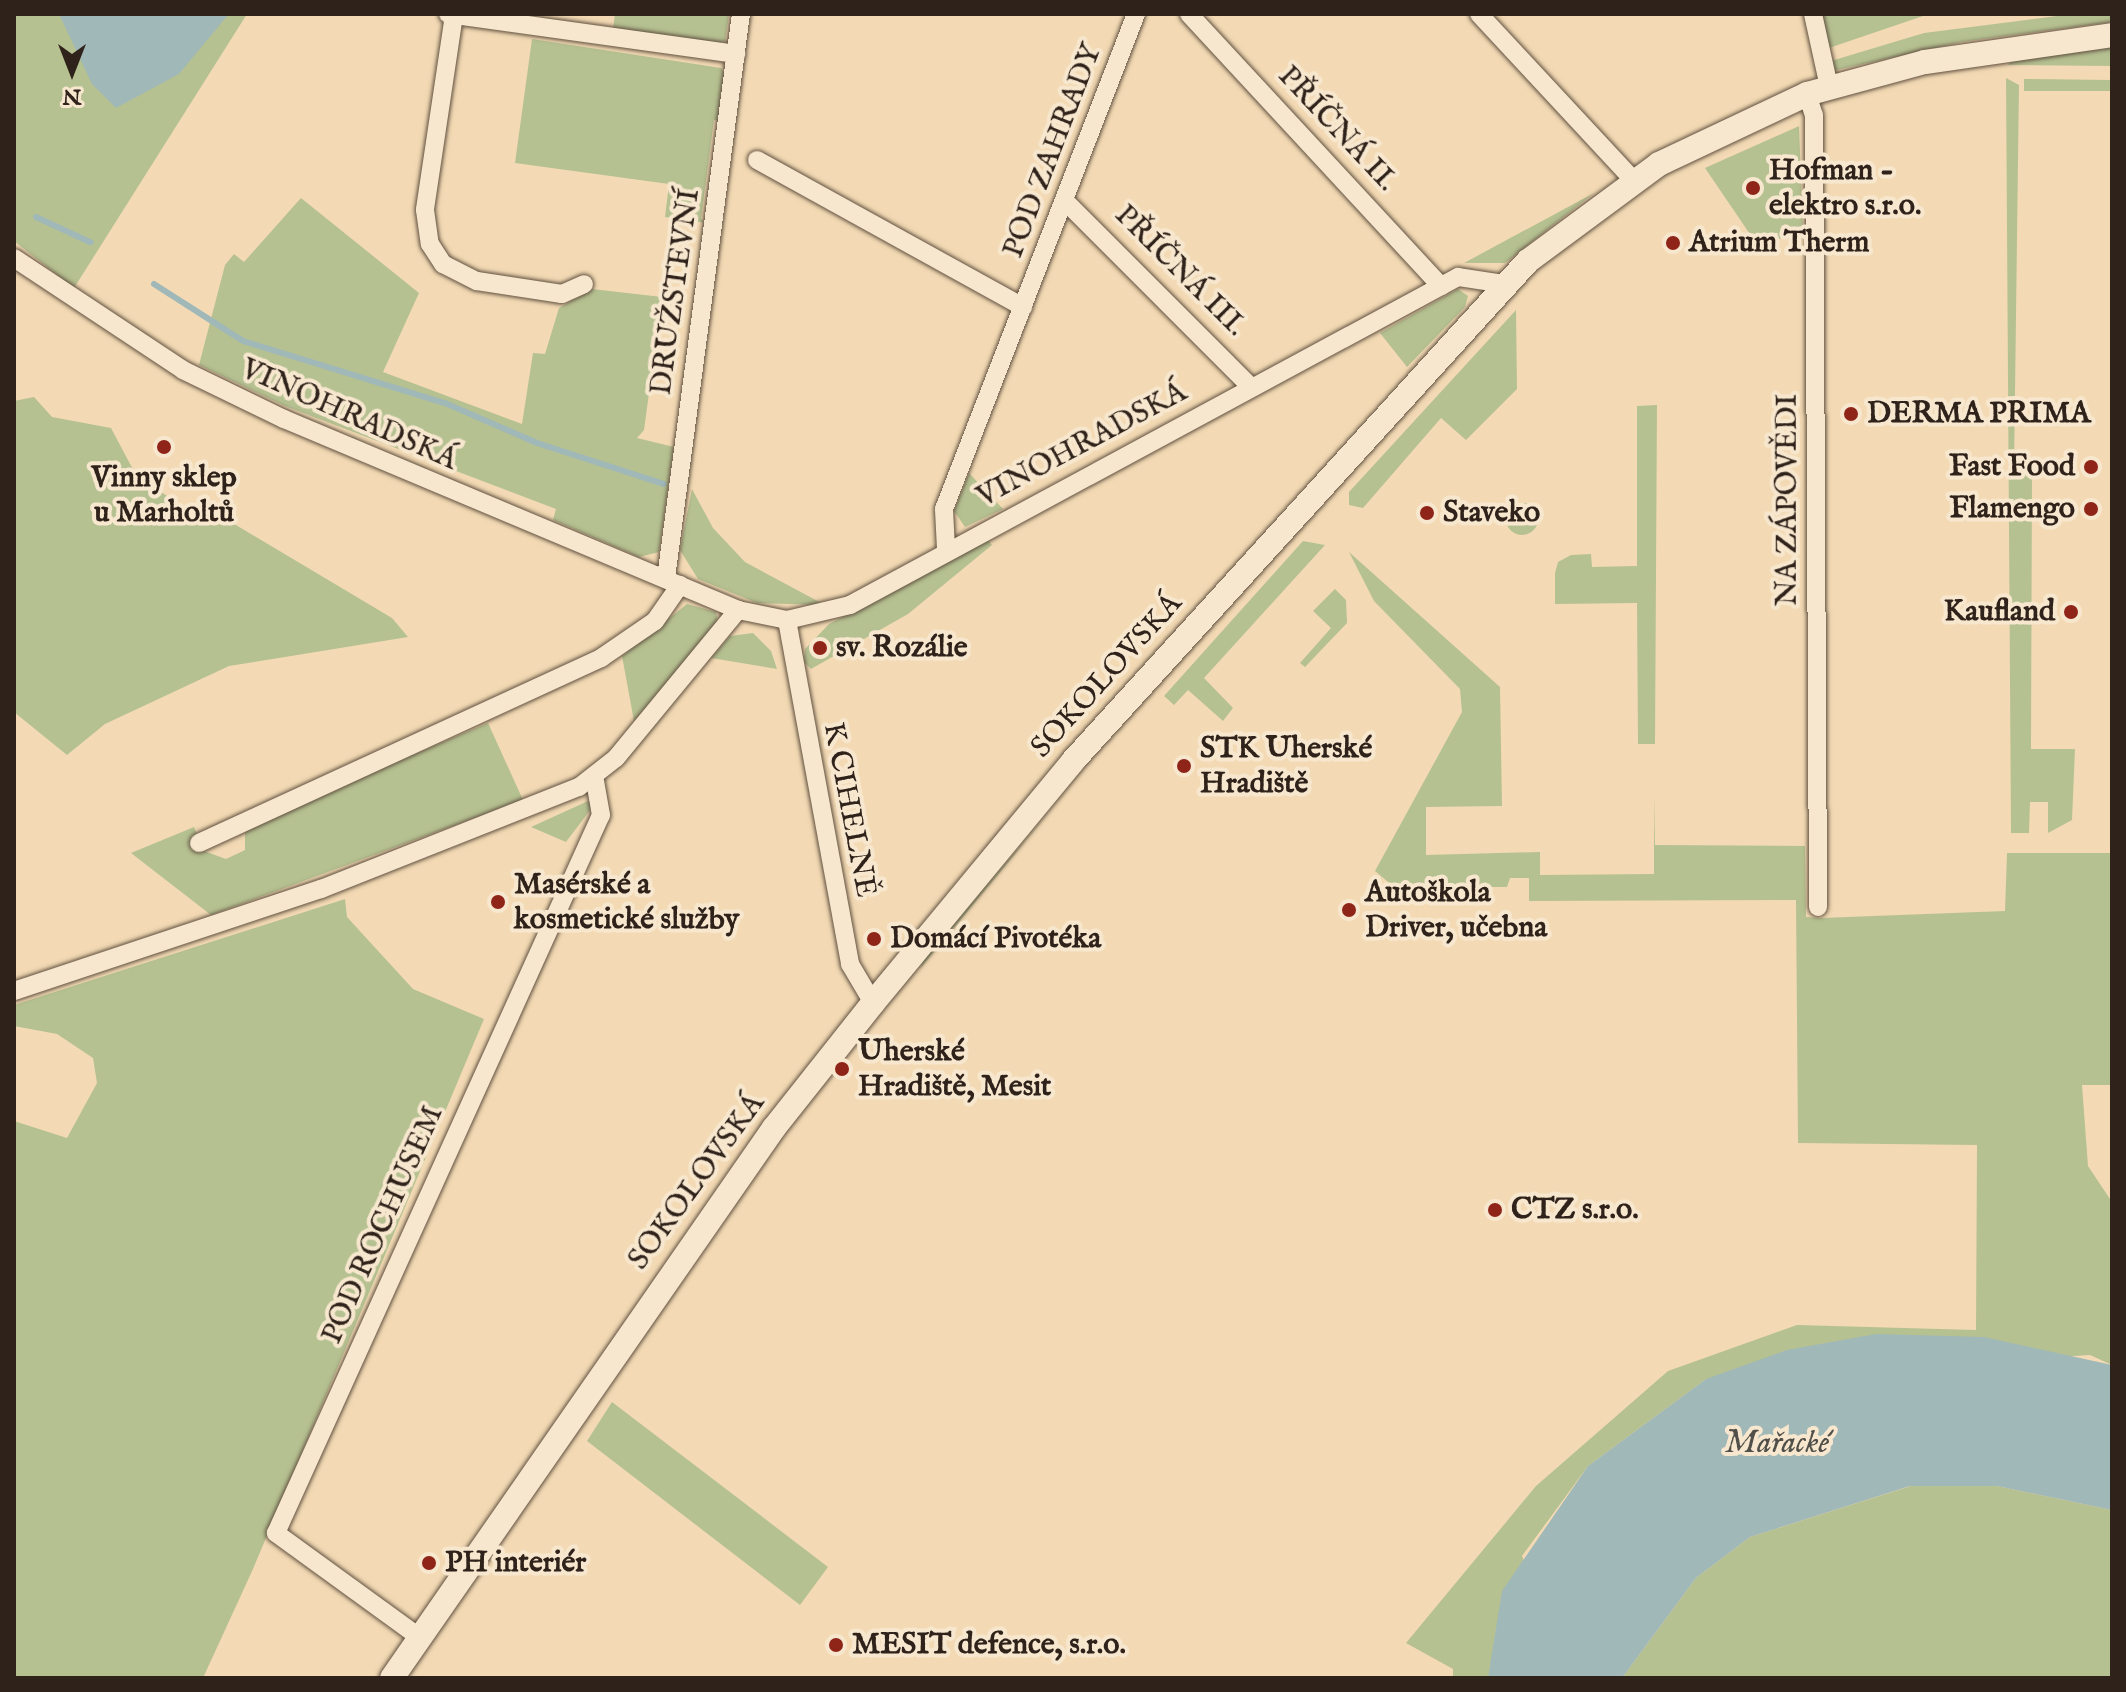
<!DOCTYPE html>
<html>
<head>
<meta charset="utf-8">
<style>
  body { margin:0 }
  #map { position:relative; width:2126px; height:1692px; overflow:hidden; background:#f3dab4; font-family:"IM FELL English",serif }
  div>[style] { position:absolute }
  .green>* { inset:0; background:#b6c191 }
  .round { border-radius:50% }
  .water>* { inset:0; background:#a0b8b8 }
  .stream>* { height:6px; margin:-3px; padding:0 3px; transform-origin:3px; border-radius:3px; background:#a0b8b8 }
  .roads { filter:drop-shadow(0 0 2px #605040) drop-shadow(0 0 2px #605040) }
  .minor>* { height:18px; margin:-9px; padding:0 9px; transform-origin:9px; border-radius:9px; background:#f7e7ce }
  .secondary>* { height:24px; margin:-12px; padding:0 12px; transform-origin:12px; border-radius:12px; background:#f7e7ce }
  .dots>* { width:22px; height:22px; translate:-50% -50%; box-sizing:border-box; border:4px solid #f7e7ce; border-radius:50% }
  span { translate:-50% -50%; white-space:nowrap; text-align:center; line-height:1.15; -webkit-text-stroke:8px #f7e7ce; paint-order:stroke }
  .street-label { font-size:30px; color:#2f221a }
  .poi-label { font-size:30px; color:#2f221a; font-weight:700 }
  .left { translate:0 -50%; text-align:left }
  .right { translate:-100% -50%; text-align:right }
  .water-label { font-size:32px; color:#514f49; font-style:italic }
  .frame { position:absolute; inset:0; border:16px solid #2f221a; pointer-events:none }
  .north { position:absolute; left:32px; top:32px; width:80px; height:80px; -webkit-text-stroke:6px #f7e7ce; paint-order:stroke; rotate:180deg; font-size:22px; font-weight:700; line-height:32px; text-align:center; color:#2f221a }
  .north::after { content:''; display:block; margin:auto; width:28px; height:36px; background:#2f221a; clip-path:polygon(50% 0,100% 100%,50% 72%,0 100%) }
</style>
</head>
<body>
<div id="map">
  <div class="green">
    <div style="clip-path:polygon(14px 14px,247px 14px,74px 288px,14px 241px)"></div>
    <div style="clip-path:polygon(615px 14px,729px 14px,725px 41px,717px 45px,613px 29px)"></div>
    <div style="clip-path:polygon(1820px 14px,1925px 14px,1926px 15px,1829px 48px)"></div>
    <div style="clip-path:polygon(2072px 14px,2112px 14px,2112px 22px,1961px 42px,1832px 71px,1831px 61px,1924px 33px)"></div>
    <div style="clip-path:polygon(532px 39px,721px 68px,727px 77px,721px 121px,714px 120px,701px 219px,707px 223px,665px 217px,669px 184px,515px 163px)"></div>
    <div style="clip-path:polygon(2112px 47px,2112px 66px,2008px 65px,2012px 60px)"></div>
    <div style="clip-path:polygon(2006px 78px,2019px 85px,2014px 471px,2032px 472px,2031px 749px,2075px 749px,2072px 820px,2048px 833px,2048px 802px,2030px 802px,2029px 833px,2011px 833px)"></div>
    <div style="clip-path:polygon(2024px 79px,2112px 80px,2112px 91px,2024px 91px)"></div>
    <div style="clip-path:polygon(1799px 126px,1803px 231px,1758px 246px,1705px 168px)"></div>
    <div style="clip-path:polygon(1594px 193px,1505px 263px,1464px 263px)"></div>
    <div style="clip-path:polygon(301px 198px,419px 293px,383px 372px,522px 424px,533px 353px,545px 354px,559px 308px,592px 289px,662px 297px,644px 430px,637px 438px,674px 447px,659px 552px,639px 557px,553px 520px,556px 509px,285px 406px,199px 365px,225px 265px,234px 254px,244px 262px)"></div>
    <div style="clip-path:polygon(1458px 289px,1468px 296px,1465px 307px,1407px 367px,1380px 333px)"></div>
    <div style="clip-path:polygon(1516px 310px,1517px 389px,1466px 440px,1441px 418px,1363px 508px,1349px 505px,1349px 492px)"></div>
    <div style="clip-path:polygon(34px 397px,52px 417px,111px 428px,137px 477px,180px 504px,226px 519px,392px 618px,408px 637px,229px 666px,105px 724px,67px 755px,14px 712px,14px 401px)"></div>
    <div style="clip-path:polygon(1657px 405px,1655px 744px,1638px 744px,1637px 603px,1555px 604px,1555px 573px,1558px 562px,1571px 555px,1591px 554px,1592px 567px,1637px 566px,1637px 406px)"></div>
    <div style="clip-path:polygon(969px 473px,1003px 509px,965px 527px,954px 511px)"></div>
    <div style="clip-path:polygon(692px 489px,713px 528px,745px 562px,825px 605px,757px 603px,698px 579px,680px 550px)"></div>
    <div class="round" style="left:1506px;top:503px;width:32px;height:32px"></div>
    <div style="clip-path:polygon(988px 540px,992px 545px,908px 614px,811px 669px,804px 662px,805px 649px,829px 624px)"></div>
    <div style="clip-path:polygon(1303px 541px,1325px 545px,1204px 678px,1233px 708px,1223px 721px,1188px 690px,1174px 705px,1164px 696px)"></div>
    <div style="clip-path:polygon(1349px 552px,1500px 687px,1502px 806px,1426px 807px,1426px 855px,1540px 852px,1540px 875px,1654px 874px,1654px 795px,1655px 845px,1805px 846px,1806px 917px,1821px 918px,2005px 911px,2007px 853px,2112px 853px,2112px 1085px,2082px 1085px,2088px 1166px,2112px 1202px,2112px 1365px,2090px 1355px,1706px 1379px,1588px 1466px,1522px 1556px,1578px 1678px,1453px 1678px,1453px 1669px,1406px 1643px,1536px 1486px,1668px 1371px,1797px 1325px,1976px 1330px,1977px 1145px,1798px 1143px,1796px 900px,1529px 901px,1529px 878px,1510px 878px,1507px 887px,1394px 887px,1375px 871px,1462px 712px,1460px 689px,1374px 601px)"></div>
    <div style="clip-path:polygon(1335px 589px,1346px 600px,1347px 623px,1305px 667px,1300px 663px,1331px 628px,1313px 611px)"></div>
    <div style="clip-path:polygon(687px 604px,716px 612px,718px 623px,634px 721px,622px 656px)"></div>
    <div style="clip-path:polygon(753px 633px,771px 651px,777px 669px,711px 658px,730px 636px)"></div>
    <div style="clip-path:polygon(488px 723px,523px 800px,211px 915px,131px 853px,194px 827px,204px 851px,226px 859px,245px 850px,245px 826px)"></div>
    <div style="clip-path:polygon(1065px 794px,1063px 796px,920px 969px,925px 958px)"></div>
    <div style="clip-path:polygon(588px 801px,594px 805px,566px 842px,531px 827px)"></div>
    <div style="clip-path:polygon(345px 899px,347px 917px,413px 989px,484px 1019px,253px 1569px,203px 1678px,14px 1678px,14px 1121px,67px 1138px,97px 1083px,93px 1058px,57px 1034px,14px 1026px,14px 1005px)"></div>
    <div style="clip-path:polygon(612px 1402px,828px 1567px,800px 1605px,587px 1441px)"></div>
    <div style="clip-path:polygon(1911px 1486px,1997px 1486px,2112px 1510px,2112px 1678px,1622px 1678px,1696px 1578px,1750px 1537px)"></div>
  </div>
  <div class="water">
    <div style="clip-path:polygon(59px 14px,227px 14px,227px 16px,179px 74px,116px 108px,92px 84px)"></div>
    <div style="clip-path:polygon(1876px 1334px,1984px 1337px,2112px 1365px,2112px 1510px,1997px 1486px,1910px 1486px,1750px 1537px,1696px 1578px,1622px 1678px,1488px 1678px,1502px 1591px,1588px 1466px,1706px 1379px,1787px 1350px)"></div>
  </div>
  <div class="stream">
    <div style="left:36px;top:217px;width:60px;rotate:24.8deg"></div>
    <div style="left:154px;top:284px;width:106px;rotate:32.6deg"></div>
    <div style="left:243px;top:341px;width:211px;rotate:17.1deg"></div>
    <div style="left:445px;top:403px;width:100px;rotate:23.5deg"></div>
    <div style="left:537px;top:443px;width:133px;rotate:17.9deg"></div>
  </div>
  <div class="roads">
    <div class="minor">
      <div style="left:448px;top:14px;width:291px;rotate:7.9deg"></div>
      <div style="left:1189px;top:14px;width:371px;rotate:47.2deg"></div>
      <div style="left:1479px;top:14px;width:226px;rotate:47.1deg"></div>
      <div style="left:1813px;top:14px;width:75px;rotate:77.6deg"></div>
      <div style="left:454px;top:15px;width:197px;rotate:98.5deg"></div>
      <div style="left:425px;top:210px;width:34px;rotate:82deg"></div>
      <div style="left:430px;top:244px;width:24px;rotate:57deg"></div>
      <div style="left:443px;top:264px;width:38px;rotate:27deg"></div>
      <div style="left:477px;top:281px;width:86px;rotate:8.7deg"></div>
      <div style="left:562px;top:294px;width:24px;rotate:-24deg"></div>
      <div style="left:1807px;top:94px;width:22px;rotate:72deg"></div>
      <div style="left:1814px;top:115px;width:792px;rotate:89.71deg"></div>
      <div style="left:757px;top:160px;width:304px;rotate:28.9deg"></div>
      <div style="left:1064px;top:200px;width:264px;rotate:45deg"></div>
      <div style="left:14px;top:258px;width:203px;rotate:33.5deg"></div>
      <div style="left:183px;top:370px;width:112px;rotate:25.9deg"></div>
      <div style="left:284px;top:419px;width:493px;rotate:22.8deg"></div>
      <div style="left:738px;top:610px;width:50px;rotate:11.5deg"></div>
      <div style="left:787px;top:620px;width:65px;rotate:-13.4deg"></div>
      <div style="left:850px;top:605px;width:691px;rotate:-28.35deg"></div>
      <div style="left:1458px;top:277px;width:47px;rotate:8.7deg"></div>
      <div style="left:946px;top:549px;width:40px;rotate:-92.9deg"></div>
      <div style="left:944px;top:509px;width:531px;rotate:-68.8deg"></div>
      <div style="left:666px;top:578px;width:569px;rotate:-82.43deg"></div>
      <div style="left:787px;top:620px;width:350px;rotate:79.6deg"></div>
      <div style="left:850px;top:964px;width:45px;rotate:59.5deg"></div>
      <div style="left:199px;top:843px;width:443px;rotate:-24.7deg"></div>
      <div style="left:601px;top:658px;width:65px;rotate:-34.4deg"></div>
      <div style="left:655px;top:621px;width:44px;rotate:-55.2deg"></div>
      <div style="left:14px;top:991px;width:324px;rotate:-18.4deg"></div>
      <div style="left:321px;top:889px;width:277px;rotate:-21.6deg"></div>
      <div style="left:579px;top:787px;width:47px;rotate:-38.1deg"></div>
      <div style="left:616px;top:758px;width:192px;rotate:-50.5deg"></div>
      <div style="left:419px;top:1637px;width:177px;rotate:-144deg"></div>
      <div style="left:276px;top:1533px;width:788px;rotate:-65.65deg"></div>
      <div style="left:601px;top:815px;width:39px;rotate:-100deg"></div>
    </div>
    <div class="secondary">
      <div style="left:392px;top:1678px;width:670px;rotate:-55.22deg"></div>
      <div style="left:774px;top:1128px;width:159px;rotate:-51.6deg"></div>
      <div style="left:873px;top:1003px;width:314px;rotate:-50.4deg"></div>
      <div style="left:1073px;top:761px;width:676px;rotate:-47.7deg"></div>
      <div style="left:1528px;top:261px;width:163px;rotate:-36.5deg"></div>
      <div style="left:1659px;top:164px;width:164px;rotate:-25.3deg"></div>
      <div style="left:1807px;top:94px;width:122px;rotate:-15.2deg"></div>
      <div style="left:1925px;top:62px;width:189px;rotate:-8.2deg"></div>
    </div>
  </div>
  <div class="dots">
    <div style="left:1753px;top:188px;background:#8f2418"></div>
    <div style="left:1673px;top:243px;background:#8f2418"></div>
    <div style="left:1851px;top:414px;background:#8f2418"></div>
    <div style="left:164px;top:447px;background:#8f2418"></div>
    <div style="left:2091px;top:467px;background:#8f2418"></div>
    <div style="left:2091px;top:509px;background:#8f2418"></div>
    <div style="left:1427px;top:513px;background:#8f2418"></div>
    <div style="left:2071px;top:612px;background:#8f2418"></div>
    <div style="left:820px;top:648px;background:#8f2418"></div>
    <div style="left:1184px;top:766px;background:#8f2418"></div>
    <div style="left:498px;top:902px;background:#8f2418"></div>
    <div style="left:1349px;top:910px;background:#8f2418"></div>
    <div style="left:874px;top:939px;background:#8f2418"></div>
    <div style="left:842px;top:1069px;background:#8f2418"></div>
    <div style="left:1495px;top:1210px;background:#8f2418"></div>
    <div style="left:429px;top:1563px;background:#8f2418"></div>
    <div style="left:836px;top:1645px;background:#8f2418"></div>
  </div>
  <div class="street-label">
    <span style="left:1337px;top:129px;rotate:47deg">PŘÍČNÁ II.</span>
    <span style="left:1053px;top:151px;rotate:-69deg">POD ZAHRADY</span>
    <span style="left:1180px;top:271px;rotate:45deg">PŘÍČNÁ III.</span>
    <span style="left:676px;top:292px;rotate:-82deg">DRUŽSTEVNÍ</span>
    <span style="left:349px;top:415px;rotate:24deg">VINOHRADSKÁ</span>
    <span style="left:1082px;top:445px;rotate:-28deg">VINOHRADSKÁ</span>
    <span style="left:1788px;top:500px;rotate:-90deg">NA ZÁPOVĚDI</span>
    <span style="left:1107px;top:676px;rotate:-48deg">SOKOLOVSKÁ</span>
    <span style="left:849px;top:810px;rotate:79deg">K CIHELNĚ</span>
    <span style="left:697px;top:1182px;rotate:-54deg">SOKOLOVSKÁ</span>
    <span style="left:383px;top:1225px;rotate:-66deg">POD ROCHUSEM</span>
  </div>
  <div class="poi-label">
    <span class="left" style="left:1769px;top:188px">Hofman -<br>elektro s.r.o.</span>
    <span class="left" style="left:1689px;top:243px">Atrium Therm</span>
    <span class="left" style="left:1867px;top:414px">DERMA PRIMA</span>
    <span class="right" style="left:2075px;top:467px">Fast Food</span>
    <span style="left:164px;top:495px">Vinny sklep<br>u Marholtů</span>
    <span class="right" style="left:2075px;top:509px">Flamengo</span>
    <span class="left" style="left:1443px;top:513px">Staveko</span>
    <span class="right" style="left:2055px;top:612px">Kaufland</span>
    <span class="left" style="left:836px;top:648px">sv. Rozálie</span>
    <span class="left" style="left:1200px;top:766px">STK Uherské<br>Hradiště</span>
    <span class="left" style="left:514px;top:902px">Masérské a<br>kosmetické služby</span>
    <span class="left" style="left:1365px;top:910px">Autoškola<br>Driver, učebna</span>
    <span class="left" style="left:890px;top:939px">Domácí Pivotéka</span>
    <span class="left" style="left:858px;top:1069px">Uherské<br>Hradiště, Mesit</span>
    <span class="left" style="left:1511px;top:1210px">CTZ s.r.o.</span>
    <span class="left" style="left:445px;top:1563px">PH interiér</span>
    <span class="left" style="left:852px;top:1645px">MESIT defence, s.r.o.</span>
  </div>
  <div class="water-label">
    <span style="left:1777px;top:1444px">Mařacké</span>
  </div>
  <div class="frame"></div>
  <div class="north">N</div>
</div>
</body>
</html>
